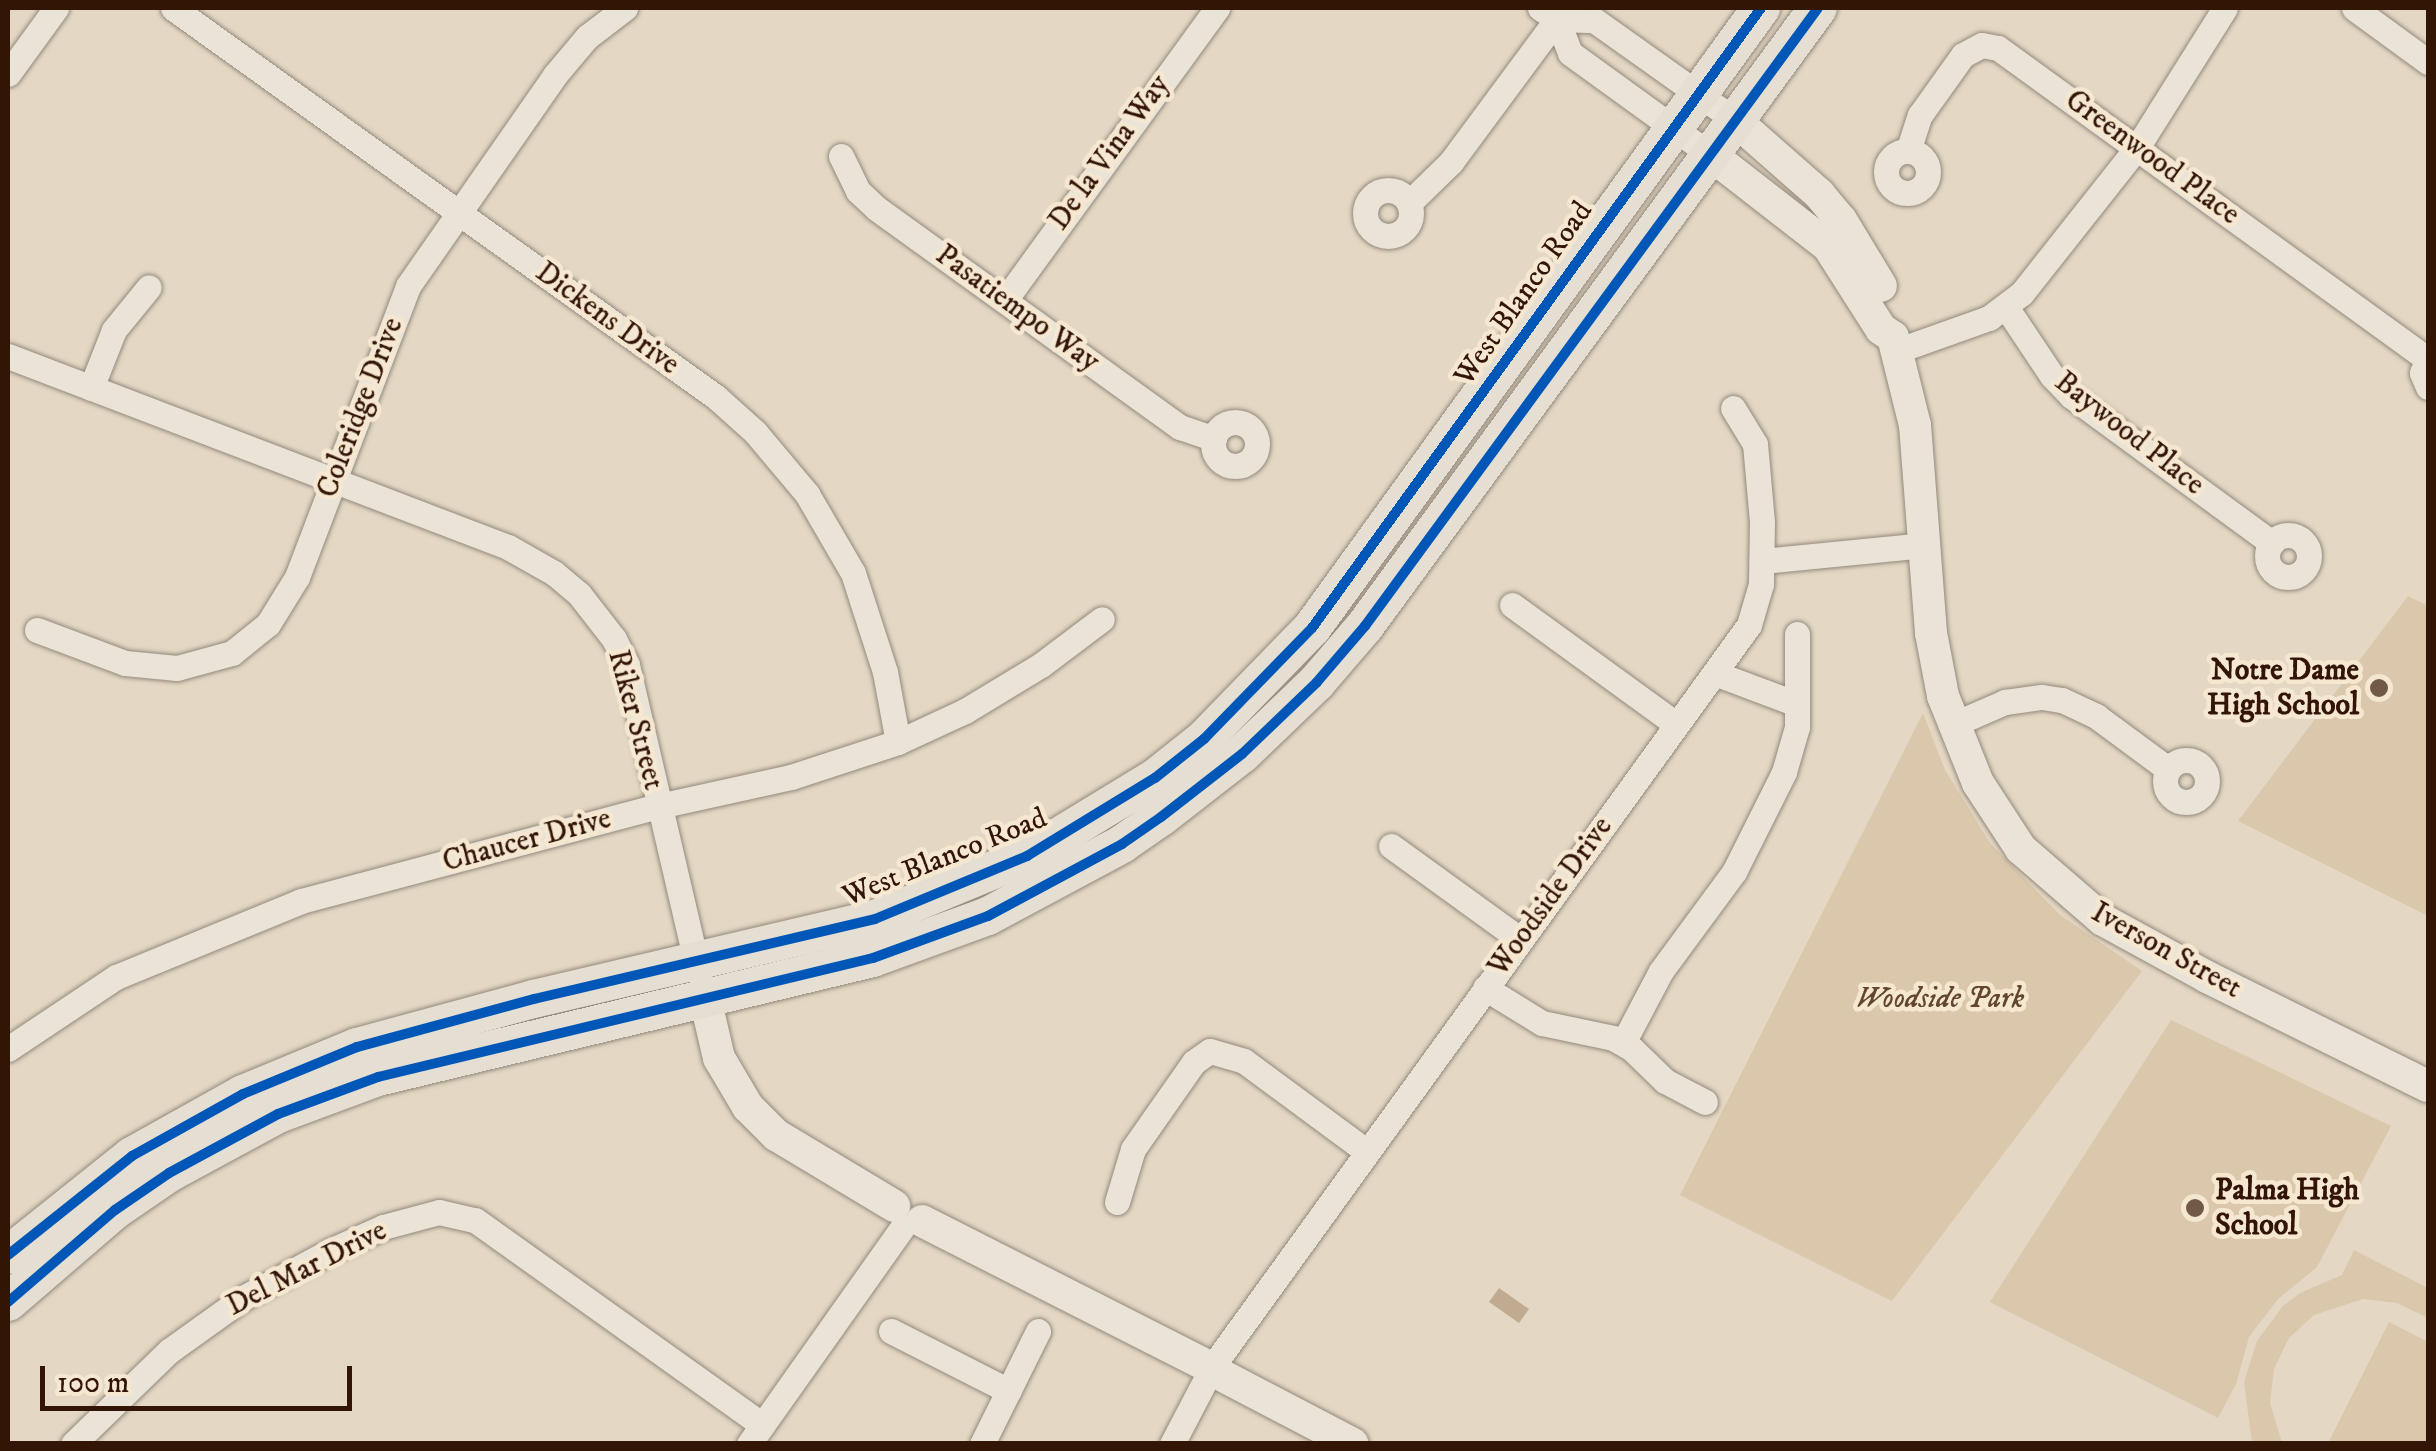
<!DOCTYPE html>
<html>
<head>
<meta charset="utf-8">
<style>
  body { margin:0 }
  #map { position:relative; width:2436px; height:1451px; overflow:hidden; background:#e4d8c4; font-family:"IM FELL DW Pica",serif }
  div>[style] { position:absolute }
  .green>* { inset:0; background:#dac7ac }
  .water>* { inset:0; background:#c0ab90 }
  .roads { filter:drop-shadow(0 0 2px #94897c) drop-shadow(0 0 2px #94897c) }
  .street>* { height:25px; margin:-12.5px; padding:0 12.5px; transform-origin:12.5px; border-radius:12.5px; background:#e9e3d8 }
  .street>.ring { margin:-12.5px; padding:0; box-sizing:content-box; background:none; border:25px solid #e9e3d8; border-radius:50% }
  .secondary>* { height:32px; margin:-16px; padding:0 16px; transform-origin:16px; border-radius:16px; background:#e9e3d8 }
  .primary>* { height:38px; margin:-19px; padding:0 19px; transform-origin:19px; border-radius:19px; background:#e5ded2 }
  .cycleway>* { height:10px; margin:-5px; padding:0 5px; transform-origin:5px; border-radius:5px; background:#0057b8 }
  .dots>* { width:28px; height:28px; translate:-50% -50%; box-sizing:border-box; border:5px solid #f6e8d0; border-radius:50% }
  span { translate:-50% -50%; white-space:nowrap; text-align:center; line-height:1.15; -webkit-text-stroke:9px #f6e8d0; paint-order:stroke }
  .street-label { font-size:30px; color:#331505 }
  .poi-label { font-size:30px; color:#331505; font-weight:700 }
  .right { translate:-100% -50%; text-align:right }
  .left { translate:0 -50%; text-align:left }
  .park-label { font-size:30px; color:#624631; font-style:italic }
  .frame { position:absolute; inset:0; border:10px solid #331505; pointer-events:none }
  .scale { position:absolute; left:40px; top:1366px; width:312px; height:45px; box-sizing:border-box; border:5px solid #331505; border-top:0; padding-left:12px; font-size:30px; line-height:35px; white-space:nowrap; color:#331505; -webkit-text-stroke:8px #f6e8d0; paint-order:stroke }
</style>
</head>
<body>
<div id="map">
  <div class="green">
    <div style="clip-path:polygon(2408px 596px,2428px 606px,2428px 916px,2238px 821px)"></div>
    <div style="clip-path:polygon(1923px 713px,1945px 770px,1990px 843px,2060px 915px,2142px 971px,1892px 1301px,1680px 1195px)"></div>
    <div style="clip-path:polygon(2171px 1020px,2391px 1126px,2317px 1267px,2278px 1299px,2249px 1337px,2236px 1384px,2218px 1418px,1990px 1302px)"></div>
    <div style="clip-path:polygon(2354px 1250px,2428px 1288px,2428px 1318px,2397px 1303px,2363px 1299px,2314px 1315px,2289px 1338px,2274px 1369px,2270px 1403px,2282px 1443px,2252px 1443px,2244px 1382px,2257px 1341px,2283px 1306px,2300px 1293px,2342px 1275px)"></div>
    <div style="clip-path:polygon(2389px 1322px,2428px 1342px,2428px 1443px,2328px 1443px)"></div>
  </div>
  <div class="water">
    <div style="clip-path:polygon(1499px 1288px,1529px 1309px,1519px 1323px,1489px 1302px)"></div>
  </div>
  <div class="roads">
    <div class="street">
      <div style="left:173px;top:8px;width:668px;rotate:35.62deg"></div>
      <div style="left:716px;top:397px;width:52px;rotate:41.9deg"></div>
      <div style="left:755px;top:432px;width:81px;rotate:50deg"></div>
      <div style="left:807px;top:494px;width:91px;rotate:59.8deg"></div>
      <div style="left:853px;top:573px;width:104px;rotate:72.1deg"></div>
      <div style="left:885px;top:672px;width:71px;rotate:79.5deg"></div>
      <div style="left:1540px;top:8px;width:20px;rotate:33deg"></div>
      <div style="left:1557px;top:19px;width:37px;rotate:2deg"></div>
      <div style="left:1594px;top:20px;width:174px;rotate:35.4deg"></div>
      <div style="left:2354px;top:8px;width:92px;rotate:36.1deg"></div>
      <div style="left:1557px;top:19px;width:36px;rotate:69deg"></div>
      <div style="left:1570px;top:53px;width:174px;rotate:35.9deg"></div>
      <div style="left:8px;top:74px;width:82px;rotate:-54deg"></div>
      <div class="ring" style="left:1886px;top:151px;width:17px;height:17px"></div>
      <div style="left:1908px;top:151px;width:38px;rotate:-72deg"></div>
      <div style="left:1920px;top:115px;width:74px;rotate:-54.4deg"></div>
      <div style="left:1963px;top:55px;width:21px;rotate:-28deg"></div>
      <div style="left:1982px;top:45px;width:16px;rotate:11deg"></div>
      <div style="left:1998px;top:48px;width:528px;rotate:35.92deg"></div>
      <div style="left:841px;top:156px;width:39px;rotate:64deg"></div>
      <div style="left:858px;top:191px;width:25px;rotate:43deg"></div>
      <div style="left:876px;top:208px;width:375px;rotate:35.8deg"></div>
      <div style="left:1180px;top:427px;width:36px;rotate:19deg"></div>
      <div class="ring" style="left:1365px;top:190px;width:21px;height:21px"></div>
      <div style="left:1409px;top:203px;width:59px;rotate:-44.3deg"></div>
      <div style="left:1451px;top:162px;width:192px;rotate:-53.5deg"></div>
      <div style="left:1005px;top:300px;width:361px;rotate:-54deg"></div>
      <div style="left:2006px;top:307px;width:83px;rotate:56.3deg"></div>
      <div style="left:2052px;top:376px;width:28px;rotate:46deg"></div>
      <div style="left:2071px;top:396px;width:249px;rotate:36.2deg"></div>
      <div style="left:1899px;top:350px;width:96px;rotate:-19.6deg"></div>
      <div style="left:1989px;top:318px;width:41px;rotate:-37.1deg"></div>
      <div style="left:2022px;top:293px;width:187px;rotate:-51.7deg"></div>
      <div style="left:2138px;top:146px;width:163px;rotate:-57.8deg"></div>
      <div style="left:8px;top:356px;width:535px;rotate:20.91deg"></div>
      <div style="left:508px;top:547px;width:53px;rotate:29.5deg"></div>
      <div style="left:554px;top:573px;width:33px;rotate:40deg"></div>
      <div style="left:579px;top:594px;width:57px;rotate:52.1deg"></div>
      <div style="left:614px;top:639px;width:29px;rotate:63deg"></div>
      <div style="left:627px;top:665px;width:317px;rotate:76.9deg"></div>
      <div style="left:2428px;top:356px;width:18px;rotate:109deg"></div>
      <div style="left:2422px;top:373px;width:15px;rotate:67deg"></div>
      <div style="left:91px;top:388px;width:62px;rotate:-68.4deg"></div>
      <div style="left:114px;top:330px;width:55px;rotate:-50.9deg"></div>
      <div class="ring" style="left:1213px;top:422px;width:19px;height:19px"></div>
      <div class="ring" style="left:2267px;top:535px;width:17px;height:17px"></div>
      <div style="left:1762px;top:561px;width:164px;rotate:-5.6deg"></div>
      <div style="left:1512px;top:605px;width:203px;rotate:36deg"></div>
      <div style="left:37px;top:630px;width:94px;rotate:20.6deg"></div>
      <div style="left:125px;top:663px;width:52px;rotate:5.5deg"></div>
      <div style="left:177px;top:668px;width:57px;rotate:-15.3deg"></div>
      <div style="left:232px;top:653px;width:46px;rotate:-38.9deg"></div>
      <div style="left:268px;top:624px;width:55px;rotate:-58.3deg"></div>
      <div style="left:297px;top:577px;width:311px;rotate:-69.1deg"></div>
      <div style="left:408px;top:286px;width:257px;rotate:-55.1deg"></div>
      <div style="left:555px;top:75px;width:50px;rotate:-49.9deg"></div>
      <div style="left:587px;top:37px;width:48px;rotate:-37.3deg"></div>
      <div style="left:1717px;top:674px;width:85px;rotate:20.6deg"></div>
      <div style="left:1952px;top:725px;width:58px;rotate:-23.5deg"></div>
      <div style="left:2005px;top:702px;width:37px;rotate:-8deg"></div>
      <div style="left:2042px;top:697px;width:20px;rotate:9deg"></div>
      <div style="left:2062px;top:700px;width:38px;rotate:25deg"></div>
      <div style="left:2096px;top:716px;width:89px;rotate:36.4deg"></div>
      <div class="ring" style="left:2165px;top:760px;width:17px;height:17px"></div>
      <div style="left:1391px;top:846px;width:160px;rotate:35.9deg"></div>
      <div style="left:1485px;top:988px;width:67px;rotate:31.6deg"></div>
      <div style="left:1542px;top:1023px;width:73px;rotate:11.9deg"></div>
      <div style="left:1613px;top:1038px;width:22px;rotate:30deg"></div>
      <div style="left:1632px;top:1049px;width:46px;rotate:44.1deg"></div>
      <div style="left:1665px;top:1081px;width:45px;rotate:27.7deg"></div>
      <div style="left:1623px;top:1043px;width:81px;rotate:-62.2deg"></div>
      <div style="left:1661px;top:971px;width:123px;rotate:-53.6deg"></div>
      <div style="left:1734px;top:872px;width:112px;rotate:-63.4deg"></div>
      <div style="left:1784px;top:772px;width:47px;rotate:-73.9deg"></div>
      <div style="left:1797px;top:727px;width:93px;rotate:-90deg"></div>
      <div style="left:8px;top:1049px;width:130px;rotate:-33.7deg"></div>
      <div style="left:116px;top:977px;width:200px;rotate:-22.3deg"></div>
      <div style="left:301px;top:901px;width:370px;rotate:-14.9deg"></div>
      <div style="left:659px;top:806px;width:135px;rotate:-12.4deg"></div>
      <div style="left:791px;top:777px;width:113px;rotate:-18.1deg"></div>
      <div style="left:898px;top:742px;width:74px;rotate:-24.8deg"></div>
      <div style="left:965px;top:711px;width:89px;rotate:-31.2deg"></div>
      <div style="left:1041px;top:665px;width:76px;rotate:-37deg"></div>
      <div style="left:1117px;top:1202px;width:55px;rotate:-73.2deg"></div>
      <div style="left:1133px;top:1149px;width:106px;rotate:-55deg"></div>
      <div style="left:1194px;top:1062px;width:19px;rotate:-35deg"></div>
      <div style="left:1210px;top:1051px;width:35px;rotate:16deg"></div>
      <div style="left:1244px;top:1061px;width:152px;rotate:36.4deg"></div>
      <div style="left:891px;top:1331px;width:132px;rotate:27deg"></div>
      <div style="left:1220px;top:1356px;width:902px;rotate:-54.11deg"></div>
      <div style="left:1749px;top:625px;width:43px;rotate:-73.7deg"></div>
      <div style="left:1761px;top:584px;width:62px;rotate:-89.1deg"></div>
      <div style="left:1762px;top:522px;width:78px;rotate:-95.1deg"></div>
      <div style="left:1755px;top:444px;width:42px;rotate:-121.4deg"></div>
      <div style="left:73px;top:1444px;width:134px;rotate:-44.1deg"></div>
      <div style="left:169px;top:1351px;width:91px;rotate:-35.6deg"></div>
      <div style="left:243px;top:1298px;width:99px;rotate:-28.4deg"></div>
      <div style="left:330px;top:1251px;width:58px;rotate:-24.4deg"></div>
      <div style="left:383px;top:1227px;width:58px;rotate:-15deg"></div>
      <div style="left:439px;top:1212px;width:37px;rotate:13deg"></div>
      <div style="left:475px;top:1220px;width:353px;rotate:35.5deg"></div>
      <div style="left:749px;top:1444px;width:265px;rotate:-54.7deg"></div>
      <div style="left:982px;top:1444px;width:126px;rotate:-63.6deg"></div>
      <div style="left:1172px;top:1444px;width:71px;rotate:-62.4deg"></div>
    </div>
    <div class="secondary">
      <div style="left:1736px;top:121px;width:111px;rotate:41.3deg"></div>
      <div style="left:1819px;top:194px;width:34px;rotate:50deg"></div>
      <div style="left:1841px;top:220px;width:77px;rotate:58.8deg"></div>
      <div style="left:1711px;top:155px;width:148px;rotate:37.9deg"></div>
      <div style="left:1828px;top:246px;width:98px;rotate:57.4deg"></div>
      <div style="left:1881px;top:329px;width:14px;rotate:34deg"></div>
      <div style="left:1893px;top:337px;width:91px;rotate:76deg"></div>
      <div style="left:1915px;top:425px;width:209px;rotate:85.6deg"></div>
      <div style="left:1931px;top:633px;width:64px;rotate:79.2deg"></div>
      <div style="left:1943px;top:696px;width:94px;rotate:68.1deg"></div>
      <div style="left:1978px;top:783px;width:79px;rotate:56.9deg"></div>
      <div style="left:2021px;top:849px;width:108px;rotate:40.9deg"></div>
      <div style="left:2103px;top:920px;width:119px;rotate:28.7deg"></div>
      <div style="left:2207px;top:977px;width:246px;rotate:26.3deg"></div>
      <div style="left:705px;top:998px;width:62px;rotate:76.9deg"></div>
      <div style="left:719px;top:1058px;width:57px;rotate:59.4deg"></div>
      <div style="left:748px;top:1107px;width:40px;rotate:45deg"></div>
      <div style="left:776px;top:1135px;width:138px;rotate:31deg"></div>
      <div style="left:922px;top:1221px;width:312px;rotate:26.9deg"></div>
      <div style="left:1225px;top:1377px;width:144px;rotate:27.6deg"></div>
    </div>
    <div class="primary">
      <div style="left:8px;top:1255px;width:159px;rotate:-38.6deg"></div>
      <div style="left:132px;top:1156px;width:127px;rotate:-29.2deg"></div>
      <div style="left:243px;top:1094px;width:123px;rotate:-22.4deg"></div>
      <div style="left:357px;top:1047px;width:183px;rotate:-15.2deg"></div>
      <div style="left:534px;top:999px;width:350px;rotate:-13.2deg"></div>
      <div style="left:875px;top:919px;width:165px;rotate:-22.5deg"></div>
      <div style="left:1027px;top:856px;width:150px;rotate:-31.4deg"></div>
      <div style="left:1155px;top:778px;width:63px;rotate:-38.5deg"></div>
      <div style="left:1204px;top:739px;width:155px;rotate:-45.8deg"></div>
      <div style="left:1312px;top:628px;width:766px;rotate:-54.09deg"></div>
      <div style="left:8px;top:1302px;width:141px;rotate:-40.7deg"></div>
      <div style="left:115px;top:1210px;width:65px;rotate:-34.4deg"></div>
      <div style="left:169px;top:1173px;width:124px;rotate:-28.4deg"></div>
      <div style="left:278px;top:1114px;width:107px;rotate:-20.3deg"></div>
      <div style="left:378px;top:1077px;width:509px;rotate:-13.52deg"></div>
      <div style="left:873px;top:958px;width:122px;rotate:-20.1deg"></div>
      <div style="left:988px;top:916px;width:152px;rotate:-28.2deg"></div>
      <div style="left:1122px;top:844px;width:47px;rotate:-34.7deg"></div>
      <div style="left:1161px;top:817px;width:103px;rotate:-37.9deg"></div>
      <div style="left:1242px;top:754px;width:104px;rotate:-43.8deg"></div>
      <div style="left:1317px;top:682px;width:74px;rotate:-49.4deg"></div>
      <div style="left:1365px;top:626px;width:766px;rotate:-53.76deg"></div>
    </div>
  </div>
  <div class="cycleway">
    <div style="left:8px;top:1255px;width:159px;rotate:-38.6deg"></div>
    <div style="left:132px;top:1156px;width:127px;rotate:-29.2deg"></div>
    <div style="left:243px;top:1094px;width:123px;rotate:-22.4deg"></div>
    <div style="left:357px;top:1047px;width:183px;rotate:-15.2deg"></div>
    <div style="left:534px;top:999px;width:350px;rotate:-13.2deg"></div>
    <div style="left:875px;top:919px;width:165px;rotate:-22.5deg"></div>
    <div style="left:1027px;top:856px;width:150px;rotate:-31.4deg"></div>
    <div style="left:1155px;top:778px;width:63px;rotate:-38.5deg"></div>
    <div style="left:1204px;top:739px;width:155px;rotate:-45.8deg"></div>
    <div style="left:1312px;top:628px;width:766px;rotate:-54.09deg"></div>
    <div style="left:8px;top:1302px;width:141px;rotate:-40.7deg"></div>
    <div style="left:115px;top:1210px;width:65px;rotate:-34.4deg"></div>
    <div style="left:169px;top:1173px;width:124px;rotate:-28.4deg"></div>
    <div style="left:278px;top:1114px;width:107px;rotate:-20.3deg"></div>
    <div style="left:378px;top:1077px;width:509px;rotate:-13.52deg"></div>
    <div style="left:873px;top:958px;width:122px;rotate:-20.1deg"></div>
    <div style="left:988px;top:916px;width:152px;rotate:-28.2deg"></div>
    <div style="left:1122px;top:844px;width:47px;rotate:-34.7deg"></div>
    <div style="left:1161px;top:817px;width:103px;rotate:-37.9deg"></div>
    <div style="left:1242px;top:754px;width:104px;rotate:-43.8deg"></div>
    <div style="left:1317px;top:682px;width:74px;rotate:-49.4deg"></div>
    <div style="left:1365px;top:626px;width:766px;rotate:-53.76deg"></div>
  </div>
  <div class="dots">
    <div style="left:2379px;top:688px;background:#715948"></div>
    <div style="left:2195px;top:1208px;background:#715948"></div>
  </div>
  <div class="street-label">
    <span style="left:1110px;top:153px;rotate:-54deg">De la Vina Way</span>
    <span style="left:2152px;top:158px;rotate:36deg">Greenwood Place</span>
    <span style="left:1524px;top:294px;rotate:-55deg">West Blanco Road</span>
    <span style="left:1017px;top:309px;rotate:36deg">Pasatiempo Way</span>
    <span style="left:607px;top:319px;rotate:36deg">Dickens Drive</span>
    <span style="left:361px;top:408px;rotate:-69deg">Coleridge Drive</span>
    <span style="left:2129px;top:434px;rotate:38deg">Baywood Place</span>
    <span style="left:635px;top:720px;rotate:75deg">Riker Street</span>
    <span style="left:527px;top:841px;rotate:-15deg">Chaucer Drive</span>
    <span style="left:945px;top:858px;rotate:-22deg">West Blanco Road</span>
    <span style="left:1551px;top:897px;rotate:-54deg">Woodside Drive</span>
    <span style="left:2166px;top:951px;rotate:29deg">Iverson Street</span>
    <span style="left:307px;top:1269px;rotate:-27deg">Del Mar Drive</span>
  </div>
  <div class="poi-label">
    <span class="right" style="left:2359px;top:688px">Notre Dame<br>High School</span>
    <span class="left" style="left:2215px;top:1208px">Palma High<br>School</span>
  </div>
  <div class="park-label">
    <span style="left:1940px;top:999px">Woodside Park</span>
  </div>
  <div class="frame"></div>
  <div class="scale">100 m</div>
</div>
</body>
</html>
